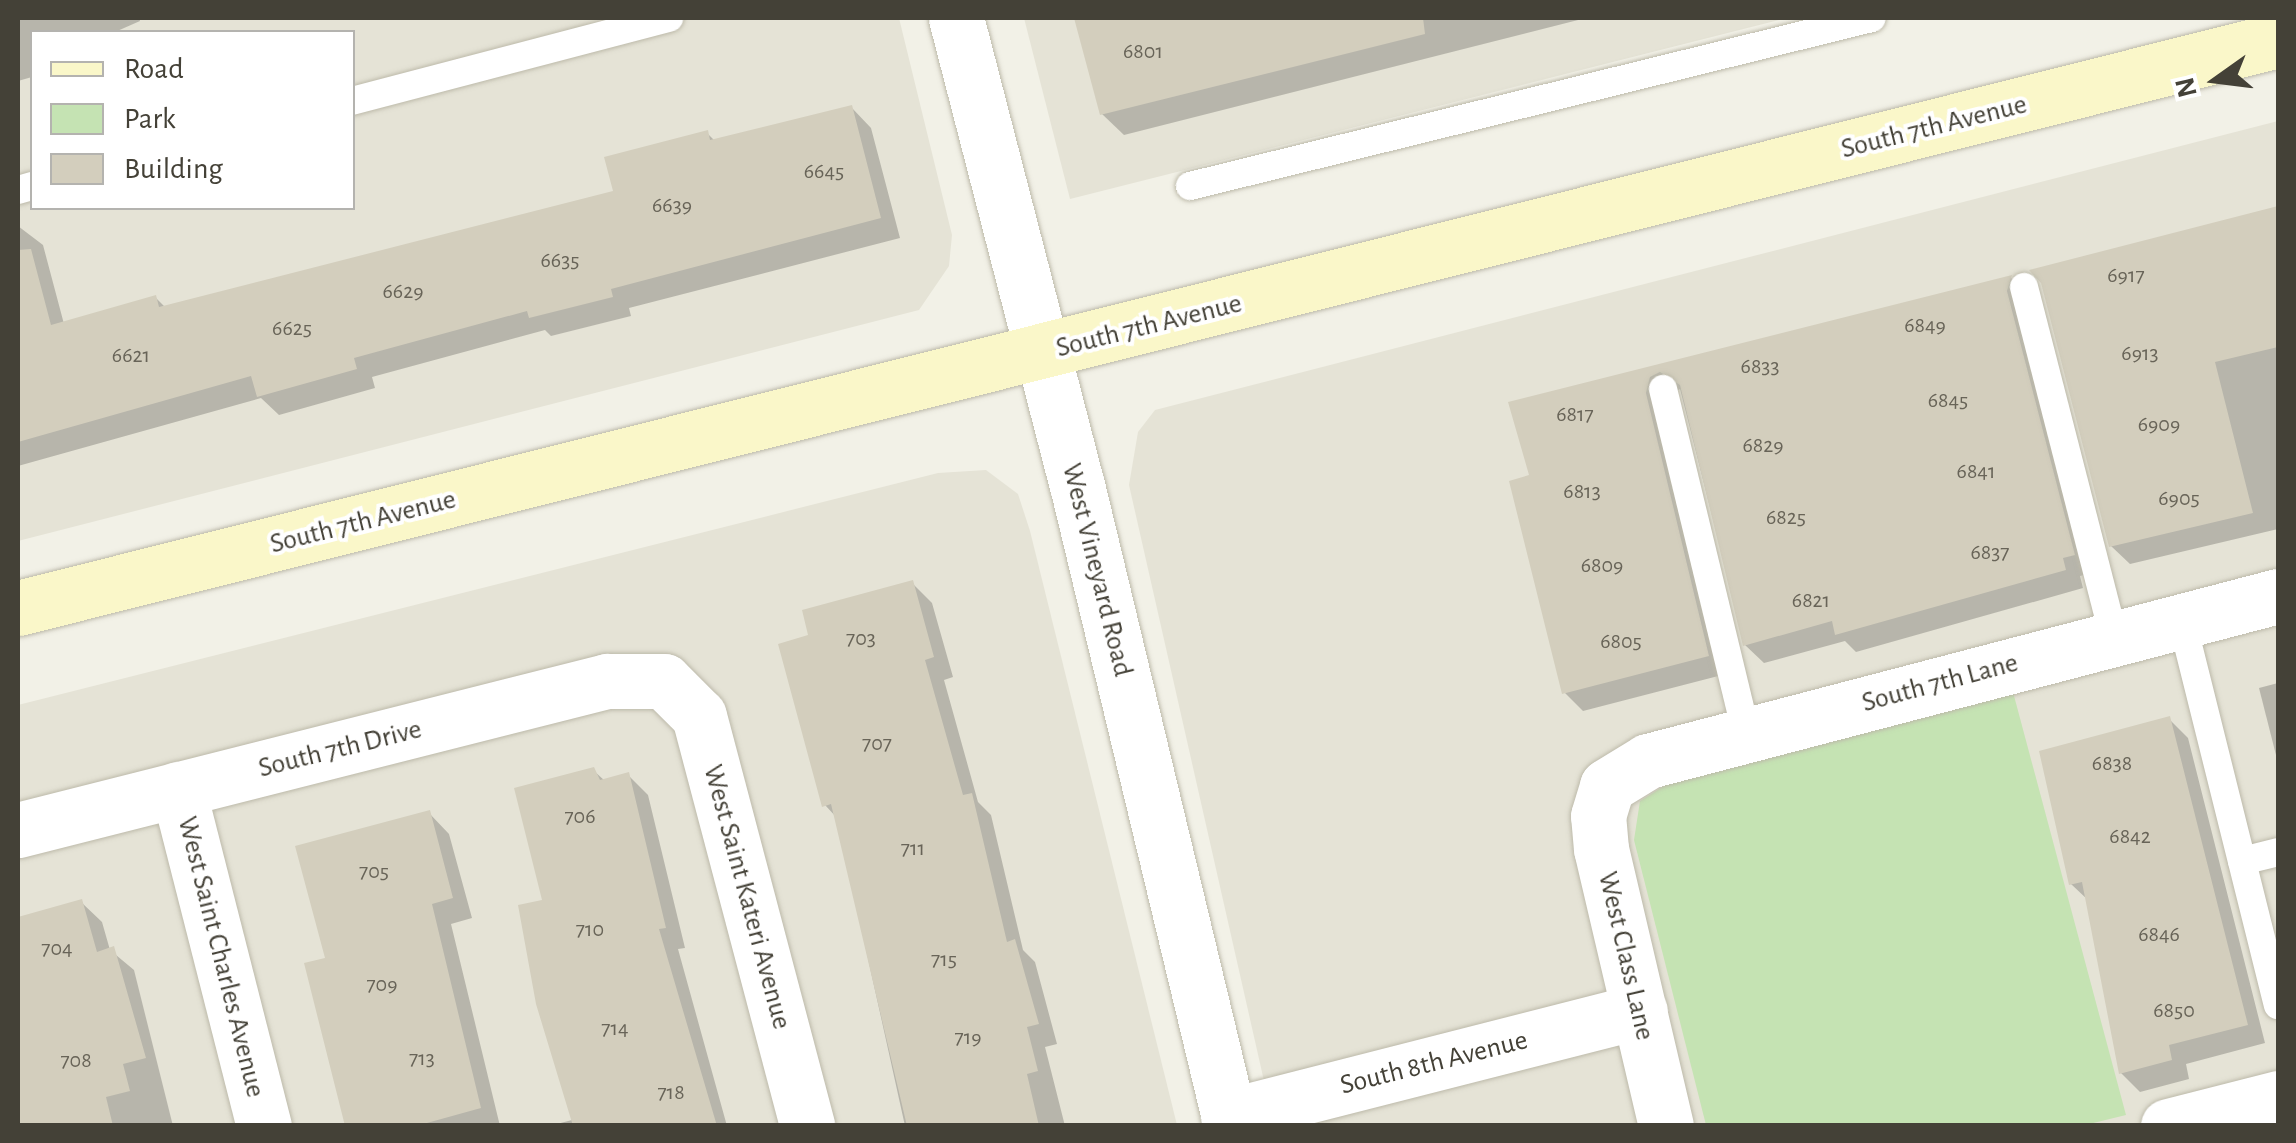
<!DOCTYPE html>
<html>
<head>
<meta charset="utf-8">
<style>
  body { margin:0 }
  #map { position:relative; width:2296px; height:1143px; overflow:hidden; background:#f2f1e7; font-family:"Alegreya Sans",sans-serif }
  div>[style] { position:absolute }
  .residential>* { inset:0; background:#e5e3d6 }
  .green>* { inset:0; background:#c5e3b3 }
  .shadow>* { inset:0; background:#0003 }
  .building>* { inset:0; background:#d3cebd }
  .roads { filter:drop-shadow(0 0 2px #bdbaaa) drop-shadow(0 0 2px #bdbaaa) }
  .lane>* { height:28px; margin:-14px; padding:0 14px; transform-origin:14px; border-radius:14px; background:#fff }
  .street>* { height:55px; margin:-27.5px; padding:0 27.5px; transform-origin:27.5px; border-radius:27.5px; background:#fff }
  .secondary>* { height:55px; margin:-27.5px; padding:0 27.5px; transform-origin:27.5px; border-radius:27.5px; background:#faf7c9 }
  span { translate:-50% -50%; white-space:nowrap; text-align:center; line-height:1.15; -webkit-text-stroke:8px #fff; paint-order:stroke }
  .number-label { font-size:22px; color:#686458 }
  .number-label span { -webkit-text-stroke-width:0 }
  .street-label { font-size:28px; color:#444137 }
  .frame { position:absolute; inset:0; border:20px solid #444137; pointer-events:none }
  .legend { position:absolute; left:30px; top:30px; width:325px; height:180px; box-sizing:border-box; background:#fff; border:2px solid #b4b3af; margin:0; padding:12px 18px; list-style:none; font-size:30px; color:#444137 }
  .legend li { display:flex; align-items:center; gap:20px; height:50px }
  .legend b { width:50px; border:2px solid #b4b3af }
  .north { position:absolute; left:2166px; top:30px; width:100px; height:100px; -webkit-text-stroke:8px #fff; paint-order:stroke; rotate:256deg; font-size:28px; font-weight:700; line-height:40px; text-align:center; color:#444137 }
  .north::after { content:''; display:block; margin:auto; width:35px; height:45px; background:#444137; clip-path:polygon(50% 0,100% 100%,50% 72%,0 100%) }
</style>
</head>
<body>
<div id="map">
  <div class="residential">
    <div style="clip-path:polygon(evenodd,18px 18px,899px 18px,952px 235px,949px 266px,919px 310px,18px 541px,18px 18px,32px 32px,352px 32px,352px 208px,32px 208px,32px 32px)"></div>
    <div style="clip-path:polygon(1024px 18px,1787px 18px,1070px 199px)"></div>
    <div style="clip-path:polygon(2278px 121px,2278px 1125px,1274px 1125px,1129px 485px,1138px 432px,1155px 410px)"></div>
    <div style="clip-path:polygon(986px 470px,1018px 494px,1030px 531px,1177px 1125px,18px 1126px,18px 705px,938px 473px)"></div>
  </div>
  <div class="green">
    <div style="clip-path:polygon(2013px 692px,2126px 1115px,2081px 1126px,1706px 1125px,1634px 840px,1640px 801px,1675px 779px)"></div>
  </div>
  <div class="shadow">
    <div style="clip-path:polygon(18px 18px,139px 18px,140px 21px,115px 32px,32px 32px,32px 77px,18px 81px)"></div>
    <div style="clip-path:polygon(1077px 18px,1586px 18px,1124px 135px,1102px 114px)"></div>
    <div style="clip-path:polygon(852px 108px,871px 128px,900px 238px,629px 308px,631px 316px,551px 336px,545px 330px,372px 377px,375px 388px,279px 415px,261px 398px,18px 466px,18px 226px,43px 245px,64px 324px,155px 297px,166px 308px,616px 193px,707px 133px,716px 142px)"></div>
    <div style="clip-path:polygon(2278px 210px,2278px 529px,2130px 564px,2111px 546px,2043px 281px,2034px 272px)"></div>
    <div style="clip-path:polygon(2011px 278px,2029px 296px,2092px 573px,2080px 576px,2083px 588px,1856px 652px,1845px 641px,1764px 663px,1745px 645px,1680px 389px,1668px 396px,1726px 674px,1583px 711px,1565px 693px,1532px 477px,1511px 403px)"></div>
    <div style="clip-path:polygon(912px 583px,932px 603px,953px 677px,944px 680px,978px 802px,991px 815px,1023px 950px,1035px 962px,1057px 1044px,1045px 1047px,1065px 1126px,905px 1126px,837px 818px,825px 805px,811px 637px)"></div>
    <div style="clip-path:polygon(2278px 683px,2278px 763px,2259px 688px)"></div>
    <div style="clip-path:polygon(2169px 719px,2188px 738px,2265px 1043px,2186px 1064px,2189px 1079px,2140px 1092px,2121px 1073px,2089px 901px,2071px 884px)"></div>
    <div style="clip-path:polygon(593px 770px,605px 781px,628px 775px,648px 795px,685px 948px,678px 949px,727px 1126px,549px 1126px,572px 1120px,545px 902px)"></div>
    <div style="clip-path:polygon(429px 813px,449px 834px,472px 918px,451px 924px,500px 1126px,348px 1126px,328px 959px)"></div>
    <div style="clip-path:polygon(81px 902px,102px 922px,110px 950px,134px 970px,173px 1126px,20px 1126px,18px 919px)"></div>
  </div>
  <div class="building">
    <div style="clip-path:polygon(1074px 18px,1423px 18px,1425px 34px,1100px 115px)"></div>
    <div style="clip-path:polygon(852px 105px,881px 218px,611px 289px,613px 297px,529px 318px,527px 311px,354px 358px,357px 369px,257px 397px,251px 376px,18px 442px,18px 250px,31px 249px,51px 325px,156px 295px,159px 307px,613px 191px,604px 157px,708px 130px,710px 140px)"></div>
    <div style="clip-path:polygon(2278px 206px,2278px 347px,2215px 362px,2253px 513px,2109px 547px,2041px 283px,2029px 270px)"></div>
    <div style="clip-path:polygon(2012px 275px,2007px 291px,2075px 555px,2063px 558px,2066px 570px,1835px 635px,1832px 621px,1743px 646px,1680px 385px,1660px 372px,1650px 377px,1646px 393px,1709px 656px,1562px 694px,1509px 481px,1529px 475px,1508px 402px)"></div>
    <div style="clip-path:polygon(913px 580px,934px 657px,925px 660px,963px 795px,972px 793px,1007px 942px,1015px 939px,1039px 1024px,1027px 1027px,1038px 1071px,1027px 1074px,1039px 1126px,907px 1126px,831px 804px,822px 807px,778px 644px,808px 635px,802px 610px)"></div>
    <div style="clip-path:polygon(2170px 716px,2248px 1025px,2169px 1045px,2172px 1060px,2119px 1074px,2082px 882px,2069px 885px,2039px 751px)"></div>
    <div style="clip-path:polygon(594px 767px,600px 780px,629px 772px,666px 928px,659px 929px,717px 1126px,573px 1126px,536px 1004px,518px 905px,542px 900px,514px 788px)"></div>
    <div style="clip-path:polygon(430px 810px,453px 898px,432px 904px,481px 1108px,416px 1126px,345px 1126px,304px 963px,325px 958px,295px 846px)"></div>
    <div style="clip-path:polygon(82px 899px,97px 952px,114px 946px,146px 1058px,123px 1064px,130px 1091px,106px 1097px,113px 1126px,18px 1126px,18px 917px)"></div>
  </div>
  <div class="roads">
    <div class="lane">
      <div style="left:352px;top:101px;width:328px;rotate:-14.7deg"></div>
      <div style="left:1190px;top:186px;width:702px;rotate:-13.84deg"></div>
      <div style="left:18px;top:190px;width:15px;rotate:-16deg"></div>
      <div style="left:2024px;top:287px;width:362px;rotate:75.6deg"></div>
      <div style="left:1663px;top:389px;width:354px;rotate:76.4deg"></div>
      <div style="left:2182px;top:621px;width:396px;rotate:76deg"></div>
      <div style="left:2242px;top:861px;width:37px;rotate:-14deg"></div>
    </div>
    <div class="street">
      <div style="left:956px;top:18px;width:482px;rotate:75.5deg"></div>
      <div style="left:1077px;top:485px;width:659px;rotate:76.49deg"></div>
      <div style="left:178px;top:789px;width:348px;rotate:75.7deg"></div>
      <div style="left:18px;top:830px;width:608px;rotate:-14.2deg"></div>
      <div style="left:607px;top:681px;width:57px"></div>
      <div style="left:664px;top:681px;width:49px;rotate:45deg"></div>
      <div style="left:699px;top:716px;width:424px;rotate:75.2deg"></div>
      <div style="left:1228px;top:1116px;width:425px;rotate:-14.3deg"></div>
      <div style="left:1666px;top:1126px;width:285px;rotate:-103.2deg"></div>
      <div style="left:1601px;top:849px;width:33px;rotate:-95deg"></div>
      <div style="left:1598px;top:816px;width:31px;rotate:-73deg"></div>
      <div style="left:1607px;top:786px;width:48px;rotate:-31.4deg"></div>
      <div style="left:1648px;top:761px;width:651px;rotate:-14.68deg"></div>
      <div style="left:2168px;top:1126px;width:114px;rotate:-14.3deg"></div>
    </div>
    <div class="secondary">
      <div style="left:18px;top:608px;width:2330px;rotate:-14.11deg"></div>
    </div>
  </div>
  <div class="number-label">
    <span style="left:1143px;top:52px">6801</span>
    <span style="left:824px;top:172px">6645</span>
    <span style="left:672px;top:206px">6639</span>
    <span style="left:560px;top:261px">6635</span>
    <span style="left:2126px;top:276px">6917</span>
    <span style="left:403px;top:292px">6629</span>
    <span style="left:1925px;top:326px">6849</span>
    <span style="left:292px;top:329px">6625</span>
    <span style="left:2140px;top:354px">6913</span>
    <span style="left:131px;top:356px">6621</span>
    <span style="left:1760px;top:367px">6833</span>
    <span style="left:1948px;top:401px">6845</span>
    <span style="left:1575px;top:415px">6817</span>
    <span style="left:2159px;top:425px">6909</span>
    <span style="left:1763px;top:446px">6829</span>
    <span style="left:1976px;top:472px">6841</span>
    <span style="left:1582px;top:492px">6813</span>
    <span style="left:2179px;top:499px">6905</span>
    <span style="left:1786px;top:518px">6825</span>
    <span style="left:1990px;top:553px">6837</span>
    <span style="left:1602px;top:566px">6809</span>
    <span style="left:1811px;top:601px">6821</span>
    <span style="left:861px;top:639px">703</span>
    <span style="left:1621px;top:642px">6805</span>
    <span style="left:877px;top:744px">707</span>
    <span style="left:2112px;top:764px">6838</span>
    <span style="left:580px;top:817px">706</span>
    <span style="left:2130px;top:837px">6842</span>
    <span style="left:913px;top:849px">711</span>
    <span style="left:374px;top:872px">705</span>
    <span style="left:590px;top:930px">710</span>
    <span style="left:2159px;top:935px">6846</span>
    <span style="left:57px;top:949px">704</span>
    <span style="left:944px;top:960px">715</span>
    <span style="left:382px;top:985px">709</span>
    <span style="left:2174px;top:1011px">6850</span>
    <span style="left:615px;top:1029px">714</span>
    <span style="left:968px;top:1038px">719</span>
    <span style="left:422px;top:1059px">713</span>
    <span style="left:76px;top:1061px">708</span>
    <span style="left:671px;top:1093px">718</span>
  </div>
  <div class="street-label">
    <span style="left:1934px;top:127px;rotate:-14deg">South 7th Avenue</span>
    <span style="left:1149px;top:326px;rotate:-14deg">South 7th Avenue</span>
    <span style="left:363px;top:522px;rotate:-14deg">South 7th Avenue</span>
    <span style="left:1097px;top:570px;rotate:76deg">West Vineyard Road</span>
    <span style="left:1940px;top:683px;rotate:-15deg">South 7th Lane</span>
    <span style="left:340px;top:749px;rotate:-14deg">South 7th Drive</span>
    <span style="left:747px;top:897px;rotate:75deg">West Saint Kateri Avenue</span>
    <span style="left:1626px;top:956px;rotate:77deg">West Class Lane</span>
    <span style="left:221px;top:957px;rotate:76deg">West Saint Charles Avenue</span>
    <span style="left:1434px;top:1063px;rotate:-14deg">South 8th Avenue</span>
  </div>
  <div class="frame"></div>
  <ul class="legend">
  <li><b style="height:12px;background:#faf7c9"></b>Road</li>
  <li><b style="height:28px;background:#c5e3b3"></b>Park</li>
  <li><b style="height:28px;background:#d3cebd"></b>Building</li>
  </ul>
  <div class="north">N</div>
</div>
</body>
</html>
